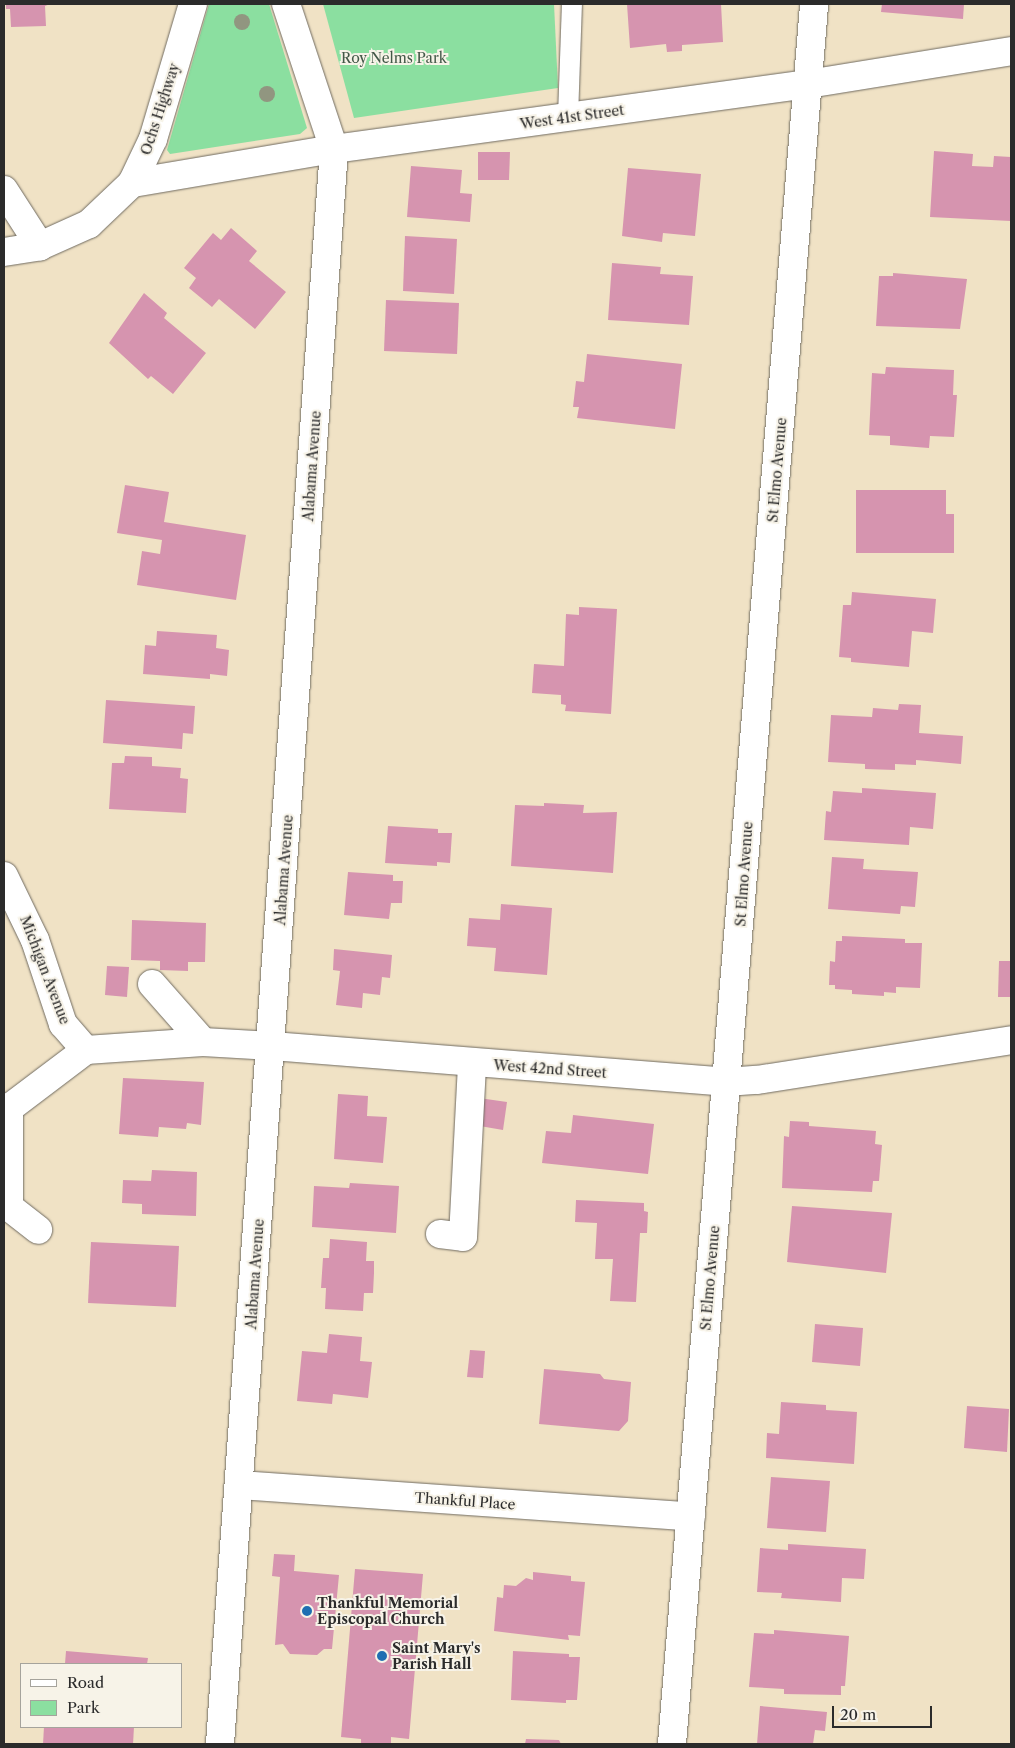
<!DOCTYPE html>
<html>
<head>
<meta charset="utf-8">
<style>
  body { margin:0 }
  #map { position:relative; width:1015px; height:1748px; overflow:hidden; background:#f0e2c5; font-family:"Libre Caslon Text",serif }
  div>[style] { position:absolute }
  .green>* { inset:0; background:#8bdfa0 }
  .building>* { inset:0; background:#d694af }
  .roads { filter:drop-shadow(0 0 1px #706b61) drop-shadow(0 0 1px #706b61) }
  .lane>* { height:20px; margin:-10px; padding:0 10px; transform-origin:10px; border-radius:10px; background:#fff }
  .street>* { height:28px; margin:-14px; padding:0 14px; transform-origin:14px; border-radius:14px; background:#fff }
  .secondary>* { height:28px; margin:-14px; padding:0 14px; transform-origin:14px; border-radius:14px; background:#fff }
  .trees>* { width:16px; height:16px; margin:-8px; border-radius:50%; background:#919680 }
  .dots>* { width:14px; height:14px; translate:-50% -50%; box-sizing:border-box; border:2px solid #f7f3e8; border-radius:50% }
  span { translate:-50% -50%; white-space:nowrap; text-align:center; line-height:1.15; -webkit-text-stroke:4px #f7f3e8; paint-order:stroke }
  .park-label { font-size:14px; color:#435848 }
  .street-label { font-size:14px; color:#2b2b2b }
  .poi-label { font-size:14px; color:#2b2b2b; font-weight:700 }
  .left { translate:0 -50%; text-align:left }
  .frame { position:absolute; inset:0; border:5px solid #2b2b2b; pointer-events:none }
  .legend { position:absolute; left:20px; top:1663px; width:162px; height:65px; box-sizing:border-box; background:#f7f3e8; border:1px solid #a5a39c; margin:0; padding:6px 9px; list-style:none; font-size:15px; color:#2b2b2b }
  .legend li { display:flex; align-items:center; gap:10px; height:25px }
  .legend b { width:25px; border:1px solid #a5a39c }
  .scale { position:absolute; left:832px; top:1706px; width:100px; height:22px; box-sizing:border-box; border:2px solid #2b2b2b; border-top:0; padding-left:6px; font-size:15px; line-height:18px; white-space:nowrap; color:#2b2b2b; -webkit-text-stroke:4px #f7f3e8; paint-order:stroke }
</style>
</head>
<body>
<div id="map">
  <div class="green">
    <div style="clip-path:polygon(209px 4px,269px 4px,307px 128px,300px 134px,170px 154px,167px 150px)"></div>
    <div style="clip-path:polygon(323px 4px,554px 4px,558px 88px,354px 118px)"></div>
  </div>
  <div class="building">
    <div style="clip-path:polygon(6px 4px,50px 4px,45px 6px,46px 26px,11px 27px,10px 9px,6px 9px)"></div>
    <div style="clip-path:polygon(627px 4px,721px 4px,723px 42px,682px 45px,682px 51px,667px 52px,666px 44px,630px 48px)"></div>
    <div style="clip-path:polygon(882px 4px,964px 4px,963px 19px,881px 12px)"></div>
    <div style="clip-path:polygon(934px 151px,973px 154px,972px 166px,993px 167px,994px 156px,1011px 157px,1011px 221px,930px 217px)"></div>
    <div style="clip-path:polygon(478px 152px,510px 152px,509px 180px,478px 180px)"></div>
    <div style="clip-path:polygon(411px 166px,462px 170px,460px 193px,472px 194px,470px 222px,407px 217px)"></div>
    <div style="clip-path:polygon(628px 168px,701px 174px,695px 236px,663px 233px,662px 242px,622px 236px)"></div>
    <div style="clip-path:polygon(231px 228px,257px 251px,249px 261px,286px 292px,255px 329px,219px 299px,212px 307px,189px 288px,196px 278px,184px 268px,213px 233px,221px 240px)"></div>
    <div style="clip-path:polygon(405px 236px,457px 239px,454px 294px,403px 291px)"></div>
    <div style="clip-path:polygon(612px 263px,661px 267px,660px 274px,693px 276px,689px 325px,608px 320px)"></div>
    <div style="clip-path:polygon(893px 273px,967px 279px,960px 329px,876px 326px,879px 276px,893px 276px)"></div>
    <div style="clip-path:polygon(144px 293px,167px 313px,164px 318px,206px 353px,173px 394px,151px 376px,148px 379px,109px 343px)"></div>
    <div style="clip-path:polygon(386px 300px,459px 303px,457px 354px,384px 351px)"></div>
    <div style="clip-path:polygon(587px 354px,682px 364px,675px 429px,577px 418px,579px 407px,573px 407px,576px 381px,584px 382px)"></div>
    <div style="clip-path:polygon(886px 367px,954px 370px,953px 395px,957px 395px,954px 437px,930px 436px,929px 448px,890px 445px,890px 436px,869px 435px,872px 373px,885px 374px)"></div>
    <div style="clip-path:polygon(125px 485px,169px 492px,164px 522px,246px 535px,236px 600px,137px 585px,142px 551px,160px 554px,162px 540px,117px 533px)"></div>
    <div style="clip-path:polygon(856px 490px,946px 490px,946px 514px,954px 514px,954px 553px,856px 553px)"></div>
    <div style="clip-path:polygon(852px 592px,936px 599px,933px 633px,912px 631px,909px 667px,851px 662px,851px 658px,839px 657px,843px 605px,851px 605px)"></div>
    <div style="clip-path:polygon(579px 607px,617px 609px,611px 714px,565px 711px,566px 705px,561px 704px,561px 695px,532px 693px,534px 664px,564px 666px,566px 614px,579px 615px)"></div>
    <div style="clip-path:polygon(157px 631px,217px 635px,216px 648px,229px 650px,227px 676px,210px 674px,210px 679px,143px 674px,145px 645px,156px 646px)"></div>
    <div style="clip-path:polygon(106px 700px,195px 706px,193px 734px,183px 733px,182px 749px,103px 743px)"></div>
    <div style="clip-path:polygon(899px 704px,921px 705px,919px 733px,963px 736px,961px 764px,916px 760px,916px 765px,895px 764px,895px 770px,865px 769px,865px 764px,828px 762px,831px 715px,872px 717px,873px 708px,898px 710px)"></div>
    <div style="clip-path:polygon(125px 756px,152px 757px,152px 766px,181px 768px,180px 778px,188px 779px,186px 813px,109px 809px,112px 763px,124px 763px)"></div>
    <div style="clip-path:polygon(862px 788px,936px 793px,933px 829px,910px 827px,909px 845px,824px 840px,826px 811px,831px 812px,833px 791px,862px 793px)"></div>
    <div style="clip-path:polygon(544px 803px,584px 805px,583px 813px,617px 812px,613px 873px,511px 866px,515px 805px,544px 806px)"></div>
    <div style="clip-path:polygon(388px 826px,438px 829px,438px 833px,452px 833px,450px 863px,437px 862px,437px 866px,385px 863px)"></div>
    <div style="clip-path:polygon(832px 857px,864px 859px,863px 869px,918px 872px,915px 907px,901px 906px,900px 914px,828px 909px)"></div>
    <div style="clip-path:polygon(348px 872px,393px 875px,393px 881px,403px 881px,402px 903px,391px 903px,389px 919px,344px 915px)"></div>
    <div style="clip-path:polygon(501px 904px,552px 908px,547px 975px,494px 971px,496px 948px,467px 946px,469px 918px,500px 920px)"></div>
    <div style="clip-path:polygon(132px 920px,206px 923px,205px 962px,188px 962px,188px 971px,160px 970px,160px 961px,131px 960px)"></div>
    <div style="clip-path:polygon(842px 936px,905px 939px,905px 943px,922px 943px,920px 988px,896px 987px,896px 993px,884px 992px,884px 996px,852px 994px,852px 990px,835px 989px,835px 985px,829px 985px,830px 961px,835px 962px,836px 941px,842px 941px)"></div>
    <div style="clip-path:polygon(334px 949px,392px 955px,390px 978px,382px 977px,380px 995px,363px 993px,362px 1008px,336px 1005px,340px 971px,333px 970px)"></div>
    <div style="clip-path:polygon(999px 961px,1011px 961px,1011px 997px,998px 997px)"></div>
    <div style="clip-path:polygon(107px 966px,129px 967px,127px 997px,105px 995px)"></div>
    <div style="clip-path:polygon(123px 1078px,204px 1082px,201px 1125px,187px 1123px,186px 1129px,159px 1127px,158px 1137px,119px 1134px)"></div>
    <div style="clip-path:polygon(338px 1094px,368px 1096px,367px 1116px,387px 1117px,383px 1163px,334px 1159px)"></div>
    <div style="clip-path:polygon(479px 1098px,507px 1102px,503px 1130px,474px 1125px)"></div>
    <div style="clip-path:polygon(573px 1115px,654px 1124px,648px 1174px,542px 1163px,546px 1131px,571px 1133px)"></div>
    <div style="clip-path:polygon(790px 1121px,809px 1122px,809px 1126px,876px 1131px,875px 1144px,882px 1145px,879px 1181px,873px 1181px,872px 1192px,782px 1188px,784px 1136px,789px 1137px)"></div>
    <div style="clip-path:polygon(152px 1170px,197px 1172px,196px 1216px,142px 1214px,142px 1204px,122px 1203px,123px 1180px,151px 1181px)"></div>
    <div style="clip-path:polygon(350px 1183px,399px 1186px,396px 1233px,312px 1227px,314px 1186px,349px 1188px)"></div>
    <div style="clip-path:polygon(576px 1200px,644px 1203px,644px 1211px,648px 1212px,647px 1233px,640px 1233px,636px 1302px,610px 1301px,613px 1259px,595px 1259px,597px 1223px,575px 1222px)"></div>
    <div style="clip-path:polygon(792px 1206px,892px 1213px,886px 1273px,787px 1262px)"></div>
    <div style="clip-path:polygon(330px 1239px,367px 1242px,366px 1261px,374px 1261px,374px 1273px,373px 1293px,364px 1293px,363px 1311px,325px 1309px,326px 1288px,321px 1288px,323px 1258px,329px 1258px)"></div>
    <div style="clip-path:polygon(91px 1242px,179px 1246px,176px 1307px,88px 1303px)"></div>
    <div style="clip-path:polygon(815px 1324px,863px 1328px,860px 1366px,812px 1362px)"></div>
    <div style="clip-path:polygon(329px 1334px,362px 1337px,360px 1361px,372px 1362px,368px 1398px,333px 1394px,332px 1404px,297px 1401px,302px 1351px,327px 1353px)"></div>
    <div style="clip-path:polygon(470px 1350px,485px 1351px,483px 1378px,467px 1377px)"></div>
    <div style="clip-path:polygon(544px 1369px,600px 1374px,604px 1379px,631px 1382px,628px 1421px,619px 1431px,539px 1424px)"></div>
    <div style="clip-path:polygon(781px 1402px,826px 1405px,826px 1410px,857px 1412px,854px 1464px,766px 1458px,767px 1433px,779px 1434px)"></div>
    <div style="clip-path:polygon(967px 1406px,1009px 1409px,1007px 1452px,964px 1448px)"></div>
    <div style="clip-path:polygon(771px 1477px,830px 1481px,826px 1532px,767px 1528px)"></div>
    <div style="clip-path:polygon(788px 1544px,866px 1549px,864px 1579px,842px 1578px,841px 1602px,781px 1598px,782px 1593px,757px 1592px,760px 1548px,788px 1550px)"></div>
    <div style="clip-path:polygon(274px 1554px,295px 1555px,294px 1571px,339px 1575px,332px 1649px,324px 1649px,317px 1655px,290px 1654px,283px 1644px,275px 1645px,280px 1577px,272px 1576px)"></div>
    <div style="clip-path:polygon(355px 1569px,423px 1574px,409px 1739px,391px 1737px,391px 1744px,361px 1744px,361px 1739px,341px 1737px)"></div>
    <div style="clip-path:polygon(533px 1572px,571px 1576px,571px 1581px,585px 1582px,580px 1636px,568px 1635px,569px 1640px,494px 1631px,497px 1597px,503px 1598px,504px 1585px,516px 1586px,526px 1578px,533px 1580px)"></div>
    <div style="clip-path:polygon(774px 1630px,849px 1636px,845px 1686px,841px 1686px,841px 1695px,784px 1694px,784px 1689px,749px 1687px,754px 1633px,774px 1634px)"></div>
    <div style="clip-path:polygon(66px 1651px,148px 1658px,147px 1664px,65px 1664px)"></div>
    <div style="clip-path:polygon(513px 1651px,569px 1654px,569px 1657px,580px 1657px,577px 1700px,566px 1700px,566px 1703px,511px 1700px)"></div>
    <div style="clip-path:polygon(760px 1706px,827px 1712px,825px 1731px,815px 1730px,813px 1744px,757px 1744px)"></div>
    <div style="clip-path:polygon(44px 1727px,134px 1727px,133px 1744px,43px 1744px)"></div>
    <div style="clip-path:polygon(526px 1739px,559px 1740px,561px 1744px,525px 1744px)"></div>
  </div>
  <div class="roads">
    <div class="lane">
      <div style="left:568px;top:117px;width:113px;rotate:-88deg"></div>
    </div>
    <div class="street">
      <div style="left:132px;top:183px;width:205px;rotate:-9.6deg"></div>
      <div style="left:334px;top:149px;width:478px;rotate:-7.8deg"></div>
      <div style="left:808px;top:84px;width:206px;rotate:-9.2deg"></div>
      <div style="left:4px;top:190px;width:67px;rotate:57.3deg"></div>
      <div style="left:4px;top:876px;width:71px;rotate:64.2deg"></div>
      <div style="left:35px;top:940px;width:89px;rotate:71.6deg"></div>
      <div style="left:63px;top:1024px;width:35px;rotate:49deg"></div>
      <div style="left:152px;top:984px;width:77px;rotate:48.7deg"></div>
      <div style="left:86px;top:1050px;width:117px;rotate:-3.9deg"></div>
      <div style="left:203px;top:1042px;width:69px;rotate:3.3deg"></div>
      <div style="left:272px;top:1046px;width:455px;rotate:4.5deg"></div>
      <div style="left:726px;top:1082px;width:31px;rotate:-4deg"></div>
      <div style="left:757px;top:1080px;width:257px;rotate:-8.9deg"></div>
      <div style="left:9px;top:1107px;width:100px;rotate:90deg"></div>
      <div style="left:9px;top:1207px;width:37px;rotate:38deg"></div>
      <div style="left:4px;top:1112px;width:103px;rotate:-37.1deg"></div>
      <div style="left:440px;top:1234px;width:23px;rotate:7deg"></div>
      <div style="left:463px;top:1237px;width:173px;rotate:-87deg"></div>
      <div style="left:239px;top:1485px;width:453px;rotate:4deg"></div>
      <div style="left:220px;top:1744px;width:1599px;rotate:-85.91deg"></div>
      <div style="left:334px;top:149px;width:153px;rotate:-108.3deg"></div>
    </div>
    <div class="secondary">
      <div style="left:4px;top:252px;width:36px;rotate:-9deg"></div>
      <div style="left:40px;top:246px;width:54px;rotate:-24.2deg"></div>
      <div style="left:89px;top:224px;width:59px;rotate:-43.6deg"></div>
      <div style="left:132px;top:183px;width:49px;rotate:-64.5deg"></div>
      <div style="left:153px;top:139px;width:141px;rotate:-73.5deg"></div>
      <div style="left:672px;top:1744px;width:1746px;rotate:-85.33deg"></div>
    </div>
  </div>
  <div class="trees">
    <div style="left:242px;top:22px"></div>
    <div style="left:267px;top:94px"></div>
  </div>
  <div class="dots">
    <div style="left:307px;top:1611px;background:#1f6fb2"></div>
    <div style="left:382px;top:1656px;background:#1f6fb2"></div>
  </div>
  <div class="park-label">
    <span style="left:394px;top:58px">Roy Nelms Park</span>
  </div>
  <div class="street-label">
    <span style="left:160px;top:109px;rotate:-72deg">Ochs Highway</span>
    <span style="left:572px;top:117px;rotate:-8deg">West 41st Street</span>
    <span style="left:312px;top:466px;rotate:-86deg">Alabama Avenue</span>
    <span style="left:777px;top:470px;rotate:-85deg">St Elmo Avenue</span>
    <span style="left:284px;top:870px;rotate:-86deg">Alabama Avenue</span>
    <span style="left:744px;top:874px;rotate:-86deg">St Elmo Avenue</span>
    <span style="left:45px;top:970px;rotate:69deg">Michigan Avenue</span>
    <span style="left:550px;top:1069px;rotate:4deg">West 42nd Street</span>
    <span style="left:255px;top:1274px;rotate:-86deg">Alabama Avenue</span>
    <span style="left:710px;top:1278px;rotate:-85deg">St Elmo Avenue</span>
    <span style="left:465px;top:1501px;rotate:4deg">Thankful Place</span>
  </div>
  <div class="poi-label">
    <span class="left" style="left:317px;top:1611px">Thankful Memorial<br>Episcopal Church</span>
    <span class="left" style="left:392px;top:1656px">Saint Mary's<br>Parish Hall</span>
  </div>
  <div class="frame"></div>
  <ul class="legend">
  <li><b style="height:6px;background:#fff"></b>Road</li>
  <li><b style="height:14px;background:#8bdfa0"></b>Park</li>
  </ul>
  <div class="scale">20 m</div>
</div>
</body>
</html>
